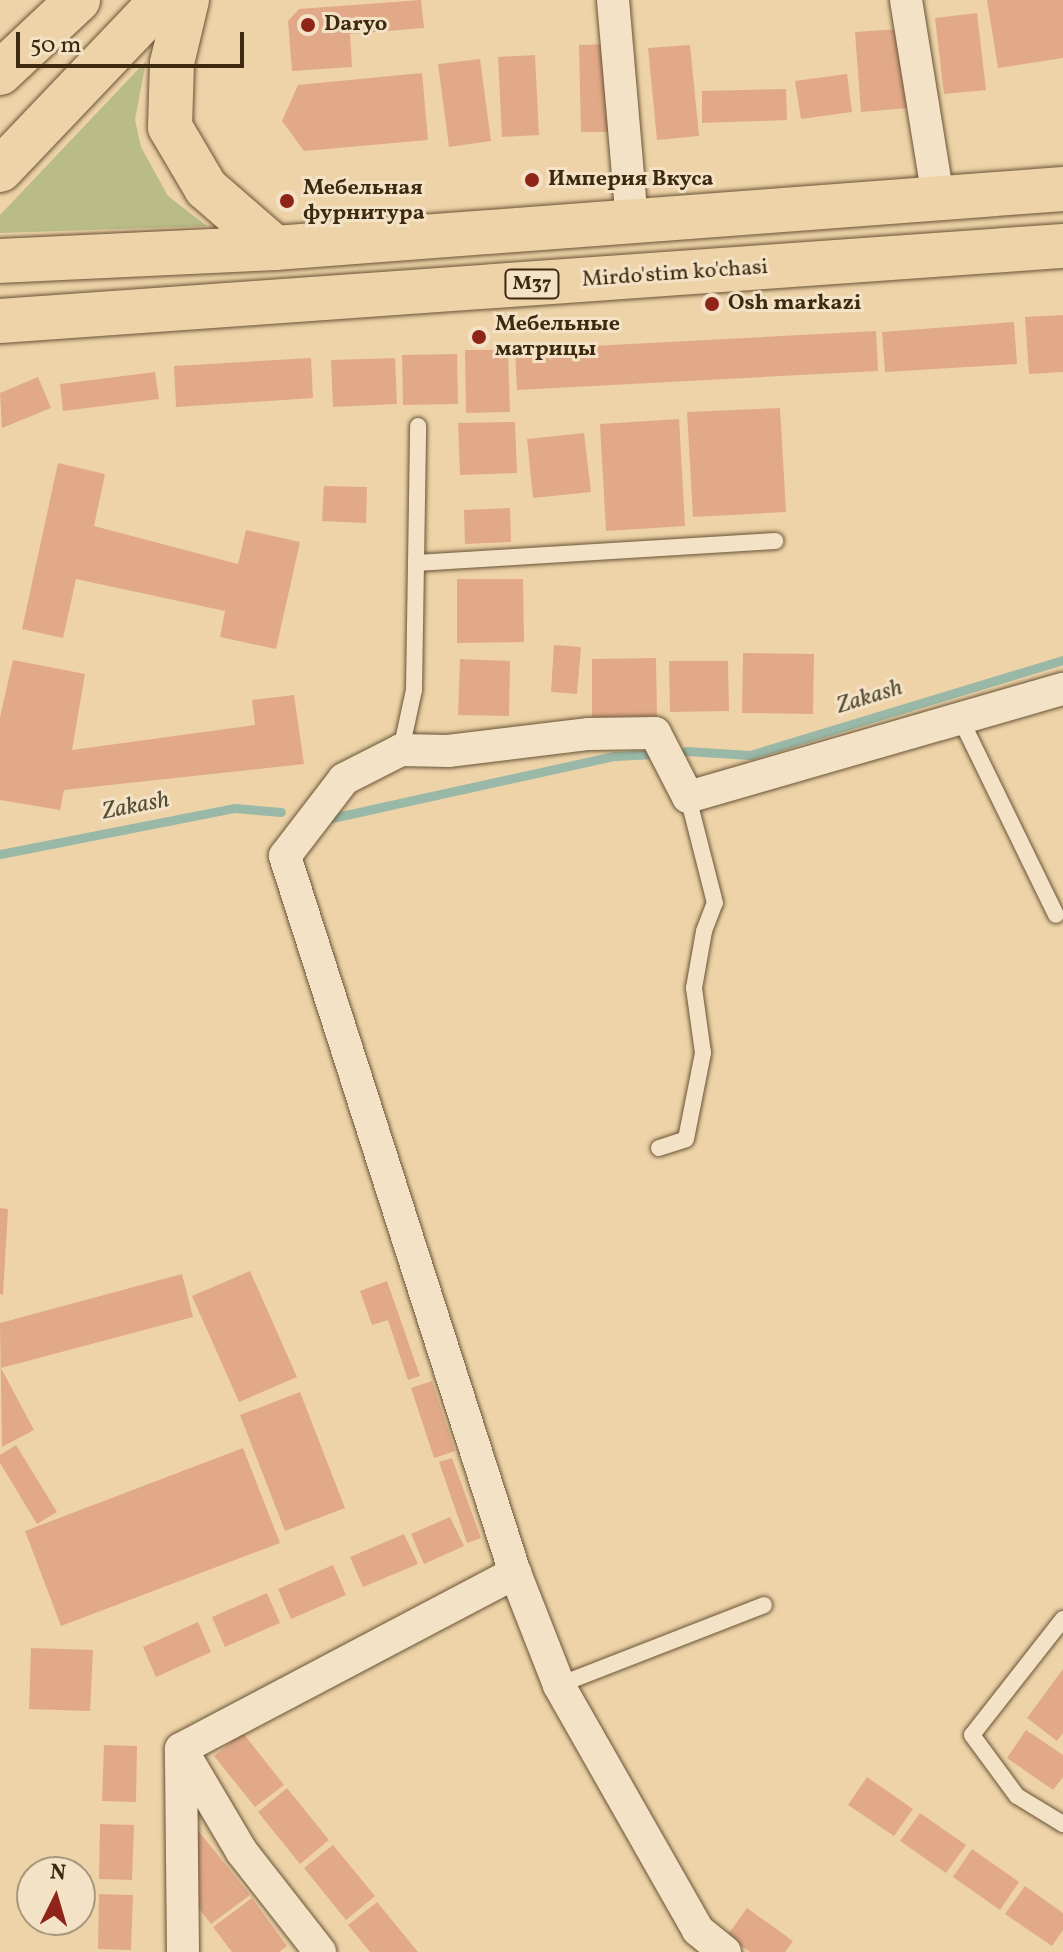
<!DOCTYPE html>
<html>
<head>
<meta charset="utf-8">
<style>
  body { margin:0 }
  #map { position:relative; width:1063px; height:1952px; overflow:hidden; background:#eed3a8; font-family:Vollkorn,serif }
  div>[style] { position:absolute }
  .green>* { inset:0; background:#b9bc87 }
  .stream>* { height:9px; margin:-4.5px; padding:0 4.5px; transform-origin:4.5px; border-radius:4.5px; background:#99b8a7 }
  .building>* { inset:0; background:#e2a989 }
  .roads { filter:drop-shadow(0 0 2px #685436) drop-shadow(0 0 2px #685436) }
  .lane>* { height:16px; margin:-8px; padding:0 8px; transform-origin:8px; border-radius:8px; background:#f4e2c6 }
  .street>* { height:32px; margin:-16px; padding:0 16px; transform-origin:16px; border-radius:16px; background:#f4e2c6 }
  .primary>* { height:44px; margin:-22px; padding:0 22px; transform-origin:22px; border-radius:22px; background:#eed3a8 }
  .highway>* { height:44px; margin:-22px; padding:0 22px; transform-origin:22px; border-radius:22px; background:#eed3a8 }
  .dots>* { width:22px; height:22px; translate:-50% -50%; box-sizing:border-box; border:4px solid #f4e2c6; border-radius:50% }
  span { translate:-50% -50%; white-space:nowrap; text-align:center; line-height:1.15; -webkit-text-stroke:6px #f4e2c6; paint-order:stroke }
  .shield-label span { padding:2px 6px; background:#f4e2c6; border:2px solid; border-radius:6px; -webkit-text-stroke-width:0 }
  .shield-label { font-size:20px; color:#3c2910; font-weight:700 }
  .poi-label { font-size:22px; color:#3c2910; font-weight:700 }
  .left { translate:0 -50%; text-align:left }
  .street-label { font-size:22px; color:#3c2910 }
  .water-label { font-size:24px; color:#534d36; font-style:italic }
  .north { position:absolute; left:16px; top:1856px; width:80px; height:80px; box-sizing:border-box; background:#f4e2c6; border:2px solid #aa987d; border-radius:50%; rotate:5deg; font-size:22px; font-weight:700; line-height:32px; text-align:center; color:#3c2910 }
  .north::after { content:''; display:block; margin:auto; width:28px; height:36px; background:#8f2418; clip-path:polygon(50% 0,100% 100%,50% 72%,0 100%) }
  .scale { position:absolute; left:16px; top:32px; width:228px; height:36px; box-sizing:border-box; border:4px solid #3c2910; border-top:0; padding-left:10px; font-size:24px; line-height:28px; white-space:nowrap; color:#3c2910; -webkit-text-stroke:6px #f4e2c6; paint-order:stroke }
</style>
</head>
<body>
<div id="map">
  <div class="green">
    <div style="clip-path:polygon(146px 61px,135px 120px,141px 147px,168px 196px,207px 226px,0 233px,0 215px)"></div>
  </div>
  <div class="stream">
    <div style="left:686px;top:751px;width:64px;rotate:3.6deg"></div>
    <div style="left:750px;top:755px;width:327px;rotate:-16.9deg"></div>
    <div style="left:332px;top:818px;width:290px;rotate:-12.4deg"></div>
    <div style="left:615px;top:756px;width:39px;rotate:-3deg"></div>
    <div style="left:0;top:854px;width:238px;rotate:-11.1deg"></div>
    <div style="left:234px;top:808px;width:47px;rotate:4.9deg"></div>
  </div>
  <div class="building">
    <div style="clip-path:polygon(421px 0,424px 28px,350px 34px,352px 67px,292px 71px,288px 21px,299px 9px)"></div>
    <div style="clip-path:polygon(987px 0,1063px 0,1063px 58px,998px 68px)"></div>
    <div style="clip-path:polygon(977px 13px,986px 90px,944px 94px,935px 18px)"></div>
    <div style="clip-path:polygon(915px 28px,921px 107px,861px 112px,855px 32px)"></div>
    <div style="clip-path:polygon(611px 44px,614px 132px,581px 132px,579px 45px)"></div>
    <div style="clip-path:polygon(690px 45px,699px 136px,657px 140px,648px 48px)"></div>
    <div style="clip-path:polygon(535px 55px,539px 135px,502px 137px,498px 57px)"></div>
    <div style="clip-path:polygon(480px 59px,491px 141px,449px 147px,438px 64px)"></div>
    <div style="clip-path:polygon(422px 73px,428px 140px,304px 151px,282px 121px,298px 85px)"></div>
    <div style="clip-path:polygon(847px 74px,852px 112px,801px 119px,795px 81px)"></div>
    <div style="clip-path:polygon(786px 89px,787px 120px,702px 123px,702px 91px)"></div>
    <div style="clip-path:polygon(1063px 315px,1063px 372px,1029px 374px,1025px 317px)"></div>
    <div style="clip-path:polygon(1014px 322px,1017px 364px,885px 372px,882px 332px)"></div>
    <div style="clip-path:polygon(876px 331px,878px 371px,517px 390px,515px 350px)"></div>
    <div style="clip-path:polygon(465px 350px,508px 350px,510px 412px,466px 413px)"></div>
    <div style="clip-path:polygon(457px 354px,458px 404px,403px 405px,402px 355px)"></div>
    <div style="clip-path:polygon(311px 358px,313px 398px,176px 407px,174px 366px)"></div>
    <div style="clip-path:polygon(395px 358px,397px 404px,333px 407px,331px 360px)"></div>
    <div style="clip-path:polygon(155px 372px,159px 399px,63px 411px,60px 384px)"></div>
    <div style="clip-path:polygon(38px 377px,51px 408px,2px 428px,0 393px)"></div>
    <div style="clip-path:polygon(780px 408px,786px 512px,693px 517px,687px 412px)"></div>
    <div style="clip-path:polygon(679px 419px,685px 526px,606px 531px,600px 424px)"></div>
    <div style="clip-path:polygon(515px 422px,517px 473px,460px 475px,458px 423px)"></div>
    <div style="clip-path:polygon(584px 433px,591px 492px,533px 498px,527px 439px)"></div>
    <div style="clip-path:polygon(58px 463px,105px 474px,94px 526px,238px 564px,246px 530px,300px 542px,276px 649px,220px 637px,225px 611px,76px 579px,63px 638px,22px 629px)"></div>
    <div style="clip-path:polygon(324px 486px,367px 487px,366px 523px,322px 521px)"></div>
    <div style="clip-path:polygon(510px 508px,511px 542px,465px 544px,464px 510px)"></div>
    <div style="clip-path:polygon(457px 579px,523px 579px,524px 642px,457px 643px)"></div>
    <div style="clip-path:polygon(554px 645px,581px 647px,577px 694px,551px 692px)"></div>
    <div style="clip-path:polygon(743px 653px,814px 654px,813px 714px,742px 713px)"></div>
    <div style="clip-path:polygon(656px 658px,657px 716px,592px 717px,592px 659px)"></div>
    <div style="clip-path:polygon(460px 659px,510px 661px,509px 716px,458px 715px)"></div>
    <div style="clip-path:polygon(13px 660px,85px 674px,72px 750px,255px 725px,252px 700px,294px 695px,304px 764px,64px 790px,60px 810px,0 800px,0 717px)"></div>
    <div style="clip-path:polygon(669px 661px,728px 661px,729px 711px,670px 712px)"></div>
    <div style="clip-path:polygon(0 1208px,8px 1209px,3px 1295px,0 1294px)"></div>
    <div style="clip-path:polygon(250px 1271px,297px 1377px,239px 1402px,192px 1296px)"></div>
    <div style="clip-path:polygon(182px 1274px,193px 1317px,1px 1368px,34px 1430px,2px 1447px,0 1323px)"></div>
    <div style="clip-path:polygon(387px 1281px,420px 1376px,408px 1380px,388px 1320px,372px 1325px,360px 1291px)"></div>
    <div style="clip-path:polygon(432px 1381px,455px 1451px,434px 1458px,411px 1388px)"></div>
    <div style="clip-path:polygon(300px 1392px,345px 1508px,285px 1531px,240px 1415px)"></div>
    <div style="clip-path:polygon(16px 1445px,57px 1512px,37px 1524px,0 1463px,0 1455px)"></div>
    <div style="clip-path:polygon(243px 1448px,280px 1543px,61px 1626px,25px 1531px)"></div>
    <div style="clip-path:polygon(452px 1458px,481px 1538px,467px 1543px,439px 1462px)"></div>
    <div style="clip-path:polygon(450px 1517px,464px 1546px,424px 1564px,411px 1534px)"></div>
    <div style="clip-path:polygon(404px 1534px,418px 1564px,363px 1587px,350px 1557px)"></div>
    <div style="clip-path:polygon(333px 1565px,346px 1595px,291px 1619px,278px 1589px)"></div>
    <div style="clip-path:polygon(267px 1593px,280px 1623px,225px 1647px,212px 1617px)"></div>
    <div style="clip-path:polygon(198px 1622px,211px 1652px,156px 1677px,143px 1647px)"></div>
    <div style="clip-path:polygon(31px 1648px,93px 1650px,90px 1711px,29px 1709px)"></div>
    <div style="clip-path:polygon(1063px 1669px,1063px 1733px,1057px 1741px,1027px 1718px)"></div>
    <div style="clip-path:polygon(1026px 1730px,1063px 1755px,1063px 1777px,1053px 1790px,1007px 1758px)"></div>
    <div style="clip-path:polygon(243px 1733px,284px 1785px,255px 1807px,214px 1756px)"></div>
    <div style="clip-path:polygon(104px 1745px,137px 1746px,136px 1802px,102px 1801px)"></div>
    <div style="clip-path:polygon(867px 1777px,913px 1809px,894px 1836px,848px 1805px)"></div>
    <div style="clip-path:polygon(287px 1788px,329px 1840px,300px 1864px,258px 1812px)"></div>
    <div style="clip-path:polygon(920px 1813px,966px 1845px,946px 1873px,900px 1841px)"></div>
    <div style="clip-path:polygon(100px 1824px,134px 1825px,132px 1880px,99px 1879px)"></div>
    <div style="clip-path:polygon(196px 1828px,250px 1895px,211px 1924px,191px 1898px)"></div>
    <div style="clip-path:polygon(333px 1845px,375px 1896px,346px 1920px,304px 1868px)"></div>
    <div style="clip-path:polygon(972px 1849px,1019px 1882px,1000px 1910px,953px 1877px)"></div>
    <div style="clip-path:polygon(1025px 1886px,1063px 1913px,1063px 1930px,1052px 1946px,1005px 1914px)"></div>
    <div style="clip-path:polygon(99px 1894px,133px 1895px,131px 1950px,98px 1949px)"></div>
    <div style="clip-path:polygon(252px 1898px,287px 1946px,279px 1952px,232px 1952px,213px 1927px)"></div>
    <div style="clip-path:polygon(377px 1902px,418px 1952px,370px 1952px,348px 1925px)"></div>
    <div style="clip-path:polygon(747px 1908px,793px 1941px,785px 1952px,750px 1952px,727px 1936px)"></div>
  </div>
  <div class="roads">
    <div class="lane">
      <div style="left:416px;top:563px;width:360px;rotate:-3.5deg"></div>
      <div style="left:960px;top:718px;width:219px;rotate:64deg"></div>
      <div style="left:401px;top:750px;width:61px;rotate:-77.8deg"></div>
      <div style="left:414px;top:690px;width:264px;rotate:-89.1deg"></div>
      <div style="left:659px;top:1148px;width:28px;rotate:-18deg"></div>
      <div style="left:686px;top:1139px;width:88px;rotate:-78.8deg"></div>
      <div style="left:703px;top:1053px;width:66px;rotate:-97.9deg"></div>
      <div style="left:694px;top:988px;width:58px;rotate:-80deg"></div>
      <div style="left:704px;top:931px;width:30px;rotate:-69deg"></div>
      <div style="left:715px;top:903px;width:109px;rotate:-104.3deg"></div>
      <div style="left:1063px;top:1619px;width:147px;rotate:128.1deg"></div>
      <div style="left:972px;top:1735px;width:76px;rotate:53.6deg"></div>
      <div style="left:1017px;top:1796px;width:54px;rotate:31.3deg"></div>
      <div style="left:559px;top:1685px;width:220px;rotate:-21.3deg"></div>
    </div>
    <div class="street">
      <div style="left:613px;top:0;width:222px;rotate:85.1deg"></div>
      <div style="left:906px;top:0;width:201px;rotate:80.8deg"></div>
      <div style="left:183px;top:1752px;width:116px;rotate:59.5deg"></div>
      <div style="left:242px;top:1852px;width:127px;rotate:52deg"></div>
      <div style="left:183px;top:1952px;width:203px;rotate:-90.6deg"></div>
      <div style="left:181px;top:1749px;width:378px;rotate:-27.8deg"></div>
      <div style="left:725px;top:1952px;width:35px;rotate:-141deg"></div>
      <div style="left:698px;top:1930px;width:282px;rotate:-119.6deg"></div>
      <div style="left:559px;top:1685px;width:120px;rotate:-111.4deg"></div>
      <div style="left:515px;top:1573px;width:753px;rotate:-107.79deg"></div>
      <div style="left:285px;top:856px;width:97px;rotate:-52.5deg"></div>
      <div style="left:344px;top:779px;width:64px;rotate:-27deg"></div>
      <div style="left:401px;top:750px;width:47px;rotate:1.2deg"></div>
      <div style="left:448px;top:751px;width:142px;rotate:-6.9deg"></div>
      <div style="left:589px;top:734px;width:66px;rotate:-0.9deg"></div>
      <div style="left:655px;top:733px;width:72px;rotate:62.7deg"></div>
      <div style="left:688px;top:797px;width:390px;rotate:-16.1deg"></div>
    </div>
    <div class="primary">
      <div style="left:0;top:261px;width:275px;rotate:-2.7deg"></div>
      <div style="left:275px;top:248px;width:790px;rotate:-4.28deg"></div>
      <div style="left:0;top:321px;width:1066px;rotate:-4.04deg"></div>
    </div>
    <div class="highway">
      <div style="left:187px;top:0;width:65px;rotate:103.4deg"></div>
      <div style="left:172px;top:63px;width:64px;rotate:91.8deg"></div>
      <div style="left:170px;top:127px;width:71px;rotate:59.5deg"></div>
      <div style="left:206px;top:188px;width:91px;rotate:41deg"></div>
      <div style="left:0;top:73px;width:107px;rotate:-43.1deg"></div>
      <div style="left:0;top:170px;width:235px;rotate:-46.4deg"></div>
    </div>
  </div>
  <div class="dots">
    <div style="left:308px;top:25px;background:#8f2418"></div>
    <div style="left:532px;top:180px;background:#8f2418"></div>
    <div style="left:287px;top:201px;background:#8f2418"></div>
    <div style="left:712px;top:304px;background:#8f2418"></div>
    <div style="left:479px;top:337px;background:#8f2418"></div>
  </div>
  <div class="shield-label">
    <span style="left:532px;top:284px">M37</span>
  </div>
  <div class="poi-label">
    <span class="left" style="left:324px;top:25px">Daryo</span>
    <span class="left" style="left:548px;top:180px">Империя Вкуса</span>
    <span class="left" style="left:303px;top:201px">Мебельная<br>фурнитура</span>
    <span class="left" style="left:728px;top:304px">Osh markazi</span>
    <span class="left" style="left:495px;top:337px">Мебельные<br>матрицы</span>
  </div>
  <div class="street-label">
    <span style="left:675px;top:274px;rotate:-4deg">Mirdo'stim ko'chasi</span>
  </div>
  <div class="water-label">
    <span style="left:870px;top:698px;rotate:-17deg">Zakash</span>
    <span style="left:136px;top:807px;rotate:-11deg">Zakash</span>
  </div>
  <div class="north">N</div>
  <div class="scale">50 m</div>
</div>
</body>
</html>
